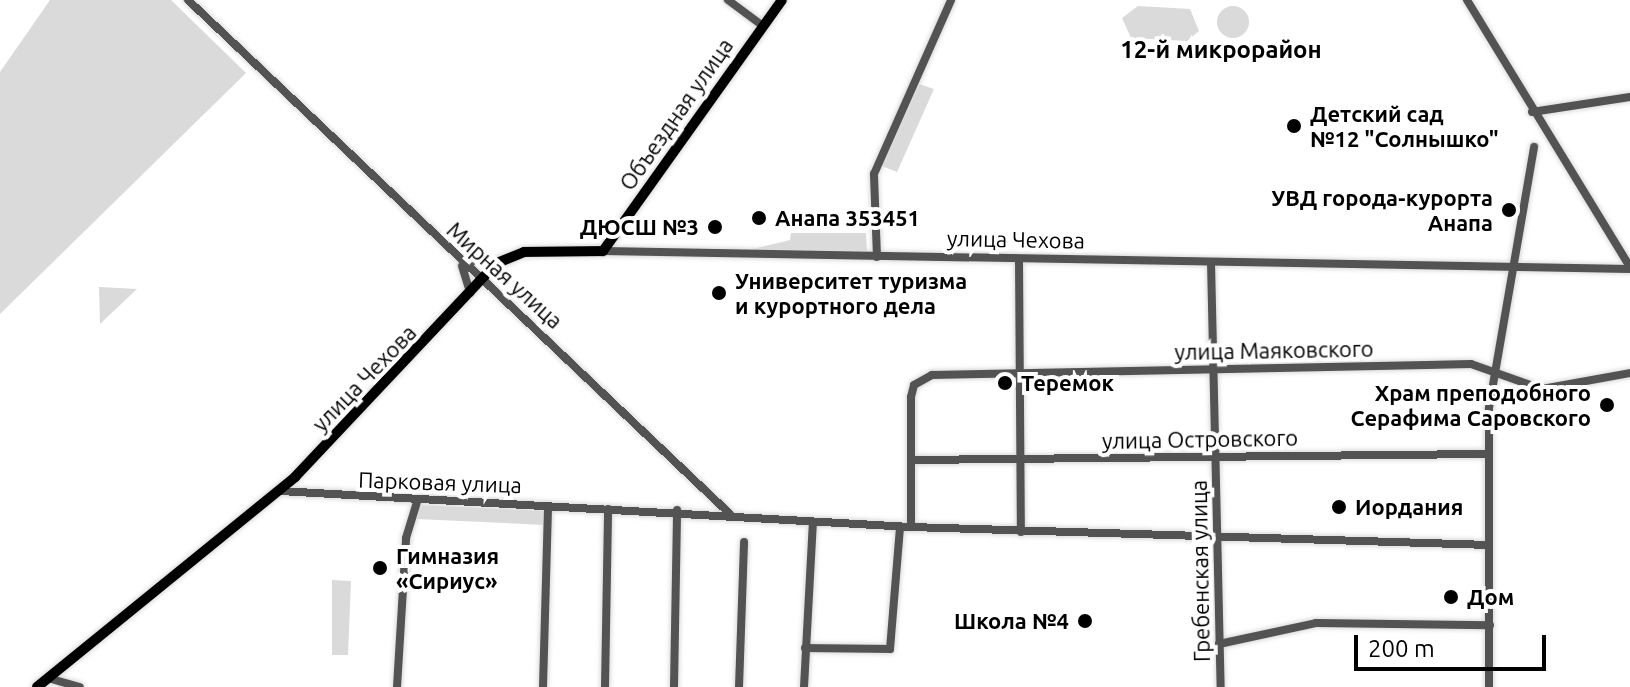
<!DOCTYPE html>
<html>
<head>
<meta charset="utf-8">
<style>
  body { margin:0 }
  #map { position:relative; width:1630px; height:687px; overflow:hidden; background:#fff; font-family:Ubuntu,sans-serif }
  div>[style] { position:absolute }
  .green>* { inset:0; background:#dadada }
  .round { border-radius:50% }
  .roads { filter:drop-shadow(0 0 2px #dbdbdb) drop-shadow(0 0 2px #dbdbdb) }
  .minor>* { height:8px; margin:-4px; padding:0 4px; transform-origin:4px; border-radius:4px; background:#535353 }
  .major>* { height:10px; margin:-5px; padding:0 5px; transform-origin:5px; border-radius:5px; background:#000 }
  .dots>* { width:22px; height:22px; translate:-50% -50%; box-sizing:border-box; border:4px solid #fff; border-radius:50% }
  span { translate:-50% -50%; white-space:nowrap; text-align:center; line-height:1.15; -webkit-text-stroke:8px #fff; paint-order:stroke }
  .poi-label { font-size:22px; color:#000; font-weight:700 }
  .left { translate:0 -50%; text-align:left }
  .right { translate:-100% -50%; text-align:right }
  .street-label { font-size:22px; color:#000 }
  .neighbourhood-label { font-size:24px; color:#000; font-weight:700 }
  .scale { position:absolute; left:1354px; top:635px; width:192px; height:36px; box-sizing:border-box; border:4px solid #000; border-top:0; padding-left:10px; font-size:24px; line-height:28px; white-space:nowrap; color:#000; -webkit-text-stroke:6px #fff; paint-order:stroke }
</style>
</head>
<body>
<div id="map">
  <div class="green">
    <div style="clip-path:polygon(50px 0,171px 0,246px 73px,0 314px,0 72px)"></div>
    <div class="round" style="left:1217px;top:6px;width:32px;height:32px"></div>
    <div style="clip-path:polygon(1138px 6px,1190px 9px,1199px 31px,1187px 41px,1131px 38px,1122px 18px)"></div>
    <div style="clip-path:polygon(919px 84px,934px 89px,897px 172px,882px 166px)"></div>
    <div style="clip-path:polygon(791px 233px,866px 233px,867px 251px,749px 250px,790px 240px)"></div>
    <div style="clip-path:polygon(99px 287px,137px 289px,100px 324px)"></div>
    <div style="clip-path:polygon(419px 505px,545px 511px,545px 525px,417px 519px)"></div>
    <div style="clip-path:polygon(332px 580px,351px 581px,348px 655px,332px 655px)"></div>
  </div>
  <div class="roads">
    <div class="minor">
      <div style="left:188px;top:0;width:747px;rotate:43.48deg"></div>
      <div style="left:728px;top:0;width:44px;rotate:36.6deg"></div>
      <div style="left:1467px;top:0;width:313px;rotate:58.6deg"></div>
      <div style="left:1532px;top:112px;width:99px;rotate:-8.7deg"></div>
      <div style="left:603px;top:251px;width:1027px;rotate:1deg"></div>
      <div style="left:877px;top:257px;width:83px;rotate:-92.1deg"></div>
      <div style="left:874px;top:174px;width:190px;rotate:-66.1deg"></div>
      <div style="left:1019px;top:259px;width:273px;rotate:89.6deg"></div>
      <div style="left:463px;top:260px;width:33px;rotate:5deg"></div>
      <div style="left:1211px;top:262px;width:425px;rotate:88.7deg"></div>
      <div style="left:462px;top:266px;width:28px;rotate:73deg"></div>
      <div style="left:912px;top:460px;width:576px;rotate:-0.6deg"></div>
      <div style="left:280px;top:491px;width:632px;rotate:3.27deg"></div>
      <div style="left:911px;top:527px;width:578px;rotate:1.78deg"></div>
      <div style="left:911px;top:527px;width:130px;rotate:-90deg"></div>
      <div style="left:911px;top:397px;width:12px;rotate:-76deg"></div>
      <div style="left:914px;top:385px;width:21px;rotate:-29deg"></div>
      <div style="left:932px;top:375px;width:539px;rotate:-1.17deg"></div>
      <div style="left:1471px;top:364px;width:75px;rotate:19.4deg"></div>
      <div style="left:1542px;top:389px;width:89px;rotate:-10.3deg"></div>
      <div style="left:1219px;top:644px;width:99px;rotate:-12.2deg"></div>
      <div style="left:1316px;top:623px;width:174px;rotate:0.7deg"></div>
      <div style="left:805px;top:648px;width:85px;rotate:0.7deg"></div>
      <div style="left:890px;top:649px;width:122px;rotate:-85.3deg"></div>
      <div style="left:48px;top:678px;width:33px;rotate:16deg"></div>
      <div style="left:397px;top:687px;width:149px;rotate:-86.5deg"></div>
      <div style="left:406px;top:538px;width:38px;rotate:-73deg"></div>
      <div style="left:543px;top:687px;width:181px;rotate:-88.4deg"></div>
      <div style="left:605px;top:687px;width:178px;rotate:-89deg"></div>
      <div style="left:674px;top:687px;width:177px;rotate:-89deg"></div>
      <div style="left:739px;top:687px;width:145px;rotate:-88deg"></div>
      <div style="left:804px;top:687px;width:165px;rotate:-86.9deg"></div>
      <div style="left:1489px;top:687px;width:279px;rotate:-90deg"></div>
      <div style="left:1489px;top:408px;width:265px;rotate:-80.2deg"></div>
    </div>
    <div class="major">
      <div style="left:37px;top:687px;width:333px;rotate:-39.1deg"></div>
      <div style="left:295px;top:477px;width:294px;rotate:-46.7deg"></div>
      <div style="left:497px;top:263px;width:29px;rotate:-22deg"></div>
      <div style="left:524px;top:252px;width:79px;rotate:-0.7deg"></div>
      <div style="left:603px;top:251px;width:308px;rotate:-54.5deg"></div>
    </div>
  </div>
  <div class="dots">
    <div style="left:1294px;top:126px;background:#000"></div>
    <div style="left:1509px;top:210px;background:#000"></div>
    <div style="left:759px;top:218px;background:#000"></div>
    <div style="left:715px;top:227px;background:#000"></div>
    <div style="left:719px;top:293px;background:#000"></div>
    <div style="left:1005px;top:383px;background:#000"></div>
    <div style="left:1607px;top:405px;background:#000"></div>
    <div style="left:1339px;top:507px;background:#000"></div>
    <div style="left:380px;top:568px;background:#000"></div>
    <div style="left:1451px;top:597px;background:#000"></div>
    <div style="left:1085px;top:621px;background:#000"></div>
  </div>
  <div class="poi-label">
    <span class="left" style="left:1310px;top:126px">Детский сад<br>№12 "Солнышко"</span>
    <span class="right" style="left:1493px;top:210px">УВД города-курорта<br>Анапа</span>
    <span class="left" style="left:775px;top:218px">Анапа 353451</span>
    <span class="right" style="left:699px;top:227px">ДЮСШ №3</span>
    <span class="left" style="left:735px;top:293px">Университет туризма<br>и курортного дела</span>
    <span class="left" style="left:1021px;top:383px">Теремок</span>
    <span class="right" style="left:1591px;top:405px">Храм преподобного<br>Серафима Саровского</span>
    <span class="left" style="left:1355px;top:507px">Иордания</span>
    <span class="left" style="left:396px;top:568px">Гимназия<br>«Сириус»</span>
    <span class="left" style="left:1467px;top:597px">Дом</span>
    <span class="right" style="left:1069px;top:621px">Школа №4</span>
  </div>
  <div class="street-label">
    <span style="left:676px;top:114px;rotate:-55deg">Объездная улица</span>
    <span style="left:1016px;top:239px;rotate:1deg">улица Чехова</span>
    <span style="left:505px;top:275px;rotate:42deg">Мирная улица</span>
    <span style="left:1274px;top:350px;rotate:-1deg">улица Маяковского</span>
    <span style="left:364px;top:378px;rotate:-46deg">улица Чехова</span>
    <span style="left:1200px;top:439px;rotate:-1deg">улица Островского</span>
    <span style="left:440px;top:482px;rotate:2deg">Парковая улица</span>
    <span style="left:1200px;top:571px;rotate:-91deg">Гребенская улица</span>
  </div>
  <div class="neighbourhood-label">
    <span style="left:1221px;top:50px">12-й микрорайон</span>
  </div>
  <div class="scale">200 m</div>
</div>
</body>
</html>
